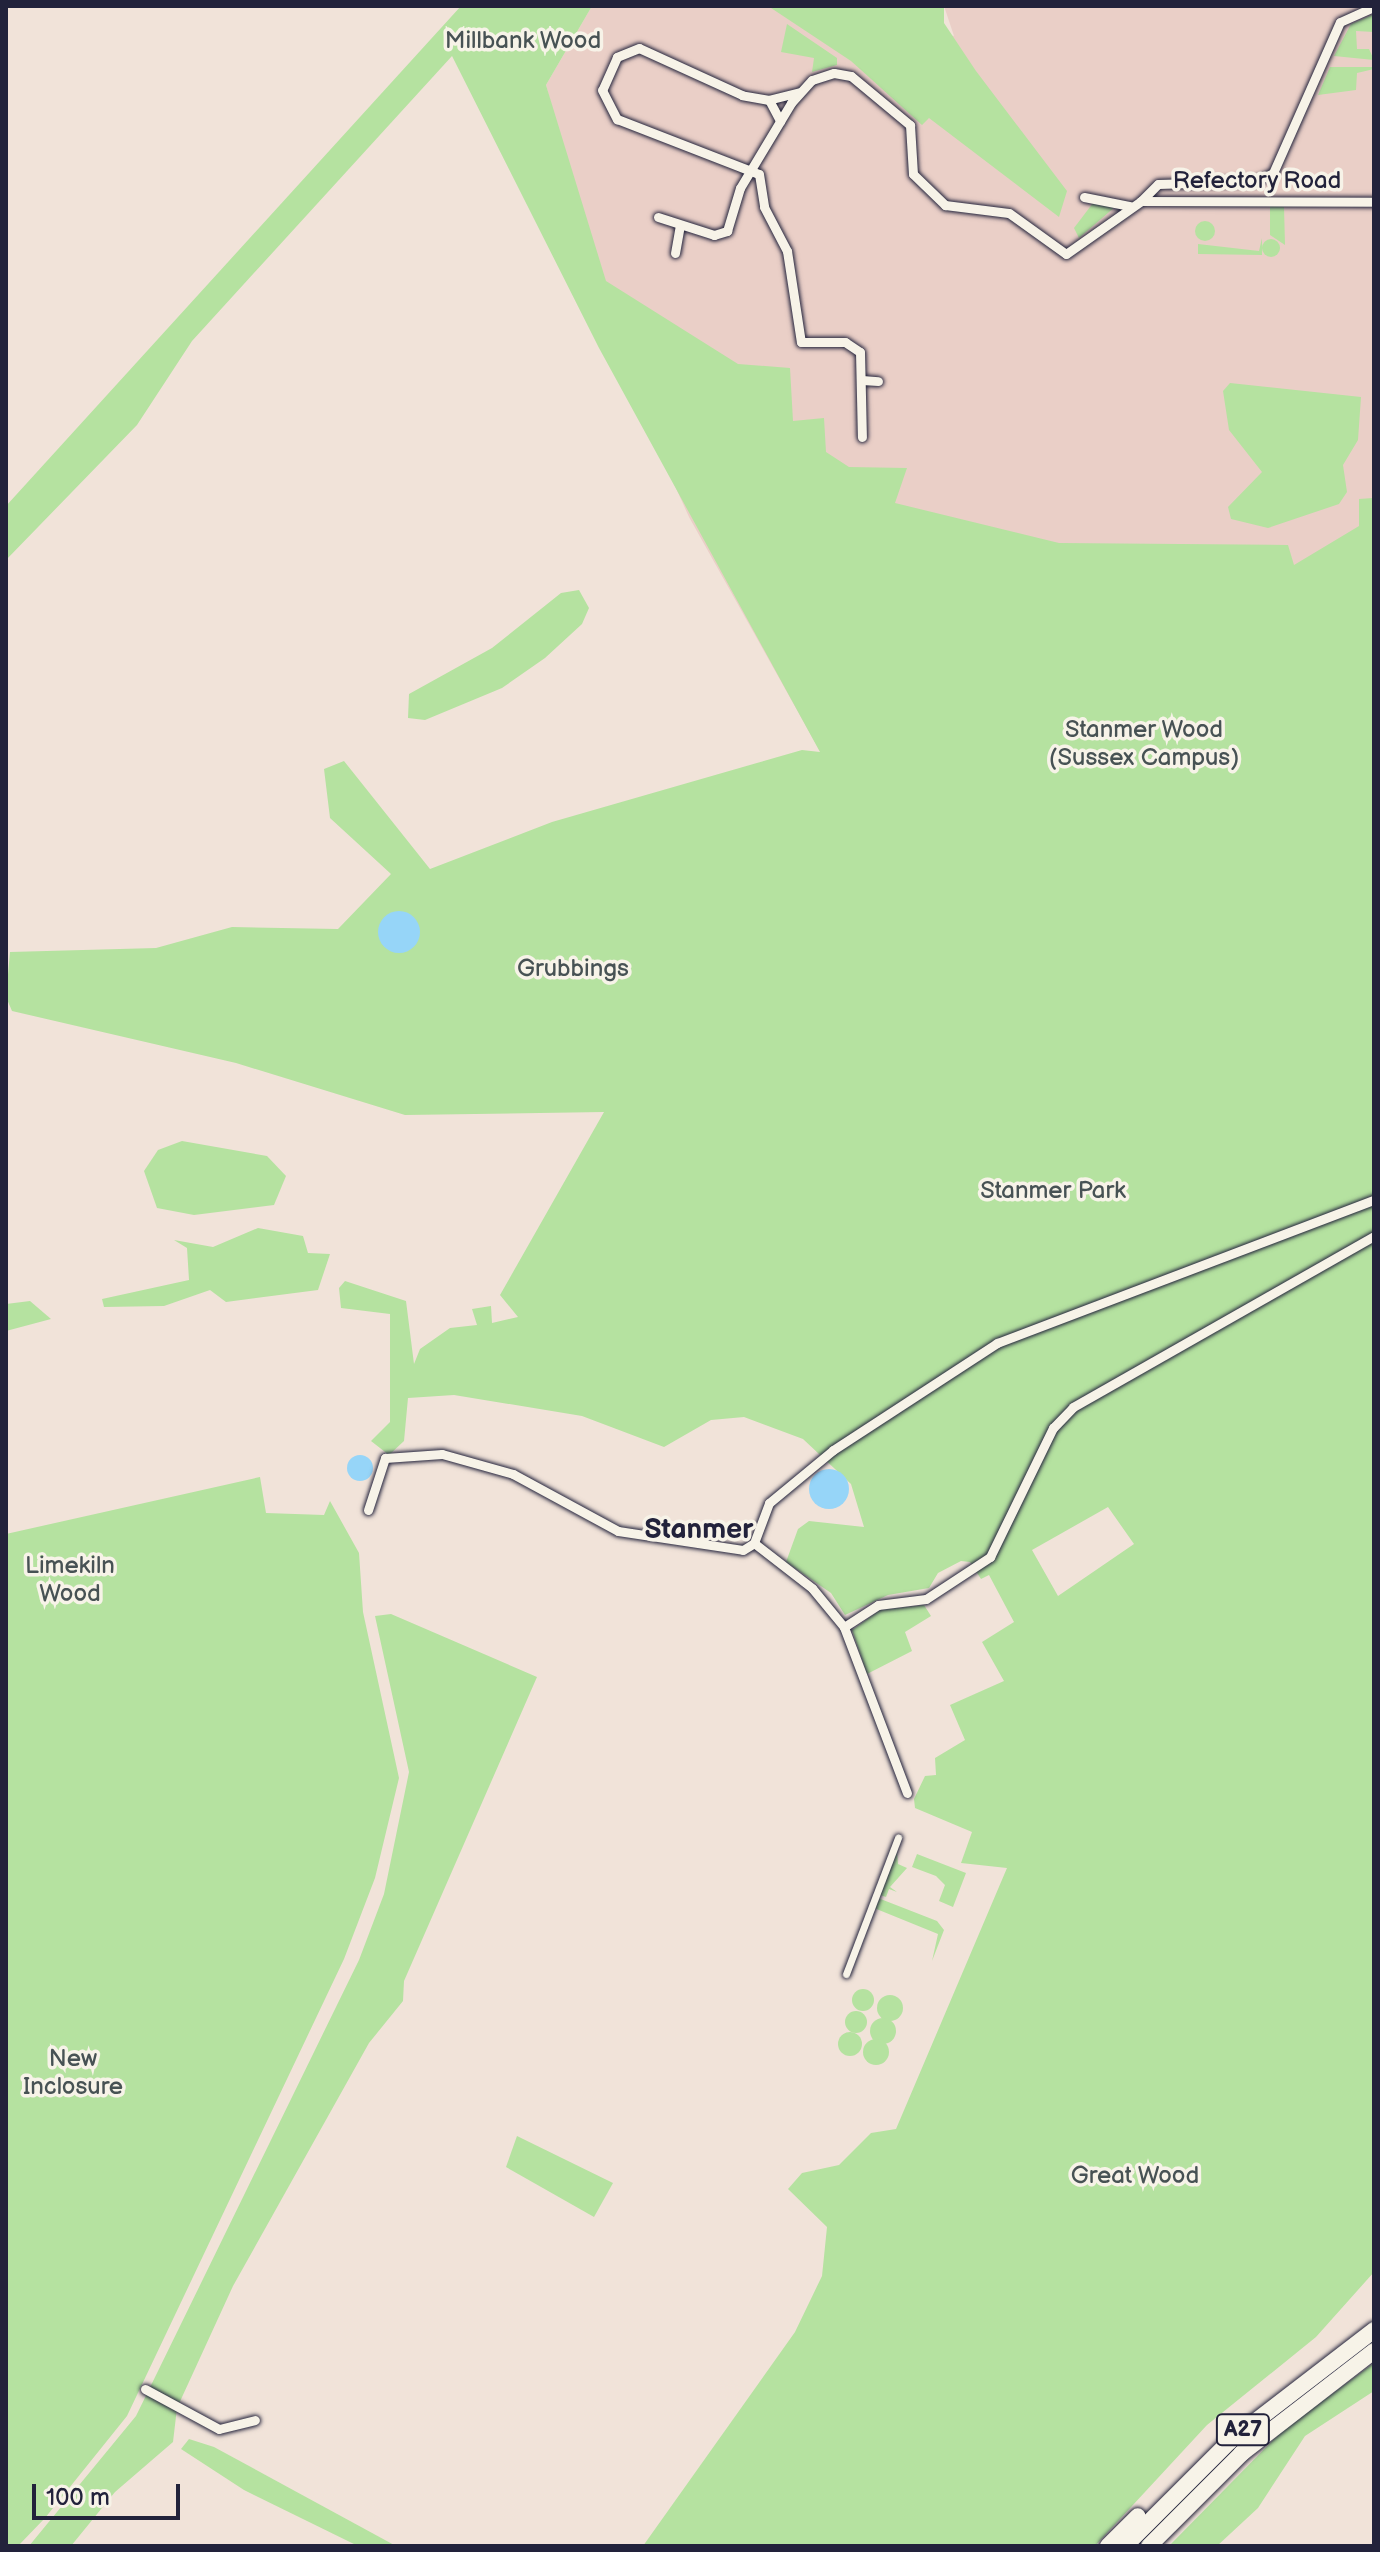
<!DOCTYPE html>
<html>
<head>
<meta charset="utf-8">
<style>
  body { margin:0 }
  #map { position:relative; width:1380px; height:2552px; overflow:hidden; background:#f1e3d9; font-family:"Balsamiq Sans",sans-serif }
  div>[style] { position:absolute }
  .built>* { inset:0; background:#eacfc7 }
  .green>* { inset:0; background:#b5e2a0 }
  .round { border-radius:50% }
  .water>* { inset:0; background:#96d5f8 }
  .roads { filter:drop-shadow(0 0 2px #22223b) drop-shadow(0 0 2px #22223b) }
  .pedestrian>* { height:7px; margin:-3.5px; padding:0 3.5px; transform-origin:3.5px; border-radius:3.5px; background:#f7f3e8 }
  .minor>* { height:9px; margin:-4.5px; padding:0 4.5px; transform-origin:4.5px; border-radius:4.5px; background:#f7f3e8 }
  .trunk>* { height:16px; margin:-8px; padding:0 8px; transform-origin:8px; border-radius:8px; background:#f7f3e8 }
  span { translate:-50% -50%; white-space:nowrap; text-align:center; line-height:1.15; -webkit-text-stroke:7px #f7f3e8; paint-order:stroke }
  .shield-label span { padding:2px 6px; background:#f7f3e8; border:2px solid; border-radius:6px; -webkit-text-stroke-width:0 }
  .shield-label { font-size:22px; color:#22223b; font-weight:700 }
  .park-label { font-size:24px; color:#475254 }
  .street-label { font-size:24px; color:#22223b }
  .quarter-label { font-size:28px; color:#22223b; font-weight:700 }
  .frame { position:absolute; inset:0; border:8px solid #22223b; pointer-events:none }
  .scale { position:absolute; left:32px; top:2484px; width:148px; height:36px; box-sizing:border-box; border:4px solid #22223b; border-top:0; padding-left:10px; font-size:24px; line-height:28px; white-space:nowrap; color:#22223b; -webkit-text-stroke:6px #f7f3e8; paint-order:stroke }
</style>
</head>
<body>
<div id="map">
  <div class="built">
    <div style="clip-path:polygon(592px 6px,768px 6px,954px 36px,944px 6px,1374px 6px,1374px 541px,821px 753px,689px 517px,626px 377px,546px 85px)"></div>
  </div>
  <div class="green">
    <div style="clip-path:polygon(evenodd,461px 6px,592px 6px,546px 85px,606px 281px,738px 364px,790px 368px,793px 421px,824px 418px,826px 452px,849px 467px,907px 468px,895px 503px,1059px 543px,1288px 545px,1294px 565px,1359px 526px,1359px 499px,1373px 498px,1374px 2272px,1316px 2337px,1207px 2425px,1095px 2546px,643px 2546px,795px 2332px,822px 2276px,827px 2227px,788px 2189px,802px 2173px,839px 2165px,871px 2133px,896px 2129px,1007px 1868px,961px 1863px,972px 1832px,915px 1808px,914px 1799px,925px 1776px,936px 1775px,935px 1758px,965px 1740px,950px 1705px,1004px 1681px,982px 1642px,1014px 1622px,989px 1575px,981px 1579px,970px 1562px,961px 1561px,938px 1573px,929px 1588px,888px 1595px,845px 1615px,831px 1593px,786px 1562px,798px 1529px,809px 1521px,864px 1527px,851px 1484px,803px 1439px,744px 1417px,711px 1420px,664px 1447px,582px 1416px,454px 1395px,408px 1398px,404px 1441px,389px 1455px,371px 1441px,390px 1422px,390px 1314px,341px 1308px,339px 1288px,345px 1281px,406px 1301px,414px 1364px,420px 1349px,450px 1328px,477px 1325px,472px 1309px,491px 1306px,492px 1323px,518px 1317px,500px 1295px,604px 1112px,405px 1115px,236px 1063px,12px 1011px,6px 997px,10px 952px,156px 948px,232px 927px,338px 929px,391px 874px,330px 818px,324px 769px,344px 761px,430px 869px,552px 822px,802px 750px,820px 752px,599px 348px,452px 56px,192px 341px,137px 425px,6px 560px,6px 506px,461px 6px,1108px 1507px,1134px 1544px,1058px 1596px,1032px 1550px,1108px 1507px)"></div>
    <div style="clip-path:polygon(768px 6px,944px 6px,944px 23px,976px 71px,1067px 191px,1059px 217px,929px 118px,922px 125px,851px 61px)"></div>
    <div style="clip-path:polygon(1374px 14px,1374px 32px,1356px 31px,1357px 49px,1369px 49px,1374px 60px,1334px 56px,1351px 24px)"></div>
    <div style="clip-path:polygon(787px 24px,837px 58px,837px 65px,812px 72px,814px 58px,781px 52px)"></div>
    <div style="clip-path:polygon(1330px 67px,1374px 67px,1374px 69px,1357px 73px,1356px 90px,1318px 95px)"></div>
    <div style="clip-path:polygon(1093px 203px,1116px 206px,1079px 238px,1074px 228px)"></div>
    <div style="clip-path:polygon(1270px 203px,1284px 207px,1285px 245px,1270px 235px)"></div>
    <div class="round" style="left:1195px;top:221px;width:20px;height:20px"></div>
    <div style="clip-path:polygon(1262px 238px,1262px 255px,1198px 254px,1198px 244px,1259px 251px)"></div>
    <div class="round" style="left:1262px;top:239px;width:18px;height:18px"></div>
    <div style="clip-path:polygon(1230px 383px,1361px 397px,1358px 440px,1343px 465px,1347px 492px,1339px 504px,1268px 528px,1231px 519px,1228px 507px,1262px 472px,1229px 430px,1223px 391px)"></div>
    <div style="clip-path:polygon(579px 590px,589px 608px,582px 624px,545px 658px,502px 688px,425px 720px,408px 718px,409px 694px,492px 648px,561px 593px)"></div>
    <div style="clip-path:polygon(182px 1141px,267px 1156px,286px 1176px,274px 1205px,194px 1215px,157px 1208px,144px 1171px,158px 1150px)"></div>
    <div style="clip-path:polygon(258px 1228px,303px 1236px,308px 1253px,330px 1254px,318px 1290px,226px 1302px,210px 1290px,164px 1306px,104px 1307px,102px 1299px,189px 1280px,187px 1248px,174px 1240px,213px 1247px)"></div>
    <div style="clip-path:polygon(30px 1301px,51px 1319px,6px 1331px,6px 1304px)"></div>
    <div style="clip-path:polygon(260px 1477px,266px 1513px,324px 1515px,330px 1501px,359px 1553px,363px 1612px,399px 1778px,375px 1878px,344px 1959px,127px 2416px,45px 2518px,18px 2546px,6px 2546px,6px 1534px)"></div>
    <div style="clip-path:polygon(924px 1605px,931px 1616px,905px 1632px,912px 1651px,867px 1674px,852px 1630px,880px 1610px)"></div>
    <div style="clip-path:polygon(391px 1614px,537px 1677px,404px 1981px,403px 2001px,369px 2043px,233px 2286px,177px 2408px,173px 2442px,115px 2492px,71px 2546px,29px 2546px,136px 2416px,359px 1960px,384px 1894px,409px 1772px,375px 1616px)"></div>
    <div style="clip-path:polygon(897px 1851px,898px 1864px,907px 1868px,890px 1887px,897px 1892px,889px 1889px,886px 1897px,880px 1895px)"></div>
    <div style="clip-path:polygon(917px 1854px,966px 1873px,953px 1907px,939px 1901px,945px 1885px,936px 1876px,912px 1867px)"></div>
    <div style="clip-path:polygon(878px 1898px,937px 1921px,944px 1930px,932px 1961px,938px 1934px,874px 1908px)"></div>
    <div class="round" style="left:852px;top:1989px;width:22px;height:22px"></div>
    <div class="round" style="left:877px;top:1995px;width:26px;height:26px"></div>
    <div class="round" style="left:845px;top:2011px;width:22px;height:22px"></div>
    <div class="round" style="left:870px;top:2018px;width:26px;height:26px"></div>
    <div class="round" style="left:838px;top:2032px;width:24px;height:24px"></div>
    <div class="round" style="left:863px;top:2039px;width:26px;height:26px"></div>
    <div style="clip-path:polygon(517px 2136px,613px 2183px,594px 2217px,506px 2167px)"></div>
    <div style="clip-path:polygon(1374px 2363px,1374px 2391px,1305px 2436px,1258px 2508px,1217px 2546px,1169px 2546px,1283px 2430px)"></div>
    <div style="clip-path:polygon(189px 2439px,214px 2447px,396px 2546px,358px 2546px,244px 2490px,181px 2449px)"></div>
  </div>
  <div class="water">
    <div class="round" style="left:378px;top:911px;width:42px;height:42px"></div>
    <div class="round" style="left:347px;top:1455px;width:26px;height:26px"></div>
    <div class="round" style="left:809px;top:1469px;width:40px;height:40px"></div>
  </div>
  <div class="roads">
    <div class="pedestrian">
      <div style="left:846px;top:1974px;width:146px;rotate:-69.1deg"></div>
    </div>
    <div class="minor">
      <div style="left:800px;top:92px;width:32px;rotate:166deg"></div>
      <div style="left:769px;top:100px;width:27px;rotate:-170deg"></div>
      <div style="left:742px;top:95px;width:113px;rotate:-155.5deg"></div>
      <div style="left:639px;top:48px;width:24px;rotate:158deg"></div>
      <div style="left:617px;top:57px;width:36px;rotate:114deg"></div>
      <div style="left:602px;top:90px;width:33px;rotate:63deg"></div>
      <div style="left:617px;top:119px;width:152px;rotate:21.2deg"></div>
      <div style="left:759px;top:174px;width:33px;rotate:81deg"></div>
      <div style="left:764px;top:207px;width:50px;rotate:62.4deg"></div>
      <div style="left:787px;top:251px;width:92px;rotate:81.3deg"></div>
      <div style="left:801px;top:342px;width:44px"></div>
      <div style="left:845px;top:342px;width:18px;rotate:34deg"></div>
      <div style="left:860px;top:352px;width:85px;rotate:88.7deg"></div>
      <div style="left:769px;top:100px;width:24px;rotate:62deg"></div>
      <div style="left:1084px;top:197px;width:47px;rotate:11.1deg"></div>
      <div style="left:1141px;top:201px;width:24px;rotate:-45deg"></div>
      <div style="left:1158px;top:184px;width:98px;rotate:-1.8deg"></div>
      <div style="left:1256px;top:181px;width:19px;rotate:-25deg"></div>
      <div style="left:1273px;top:173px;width:165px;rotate:-66.1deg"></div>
      <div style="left:1340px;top:22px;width:37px;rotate:-24deg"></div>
      <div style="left:658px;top:217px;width:59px;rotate:17.8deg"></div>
      <div style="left:714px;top:235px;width:14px;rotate:-17deg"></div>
      <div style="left:727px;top:231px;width:45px;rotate:-73.2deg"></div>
      <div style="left:740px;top:188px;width:99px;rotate:-59deg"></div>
      <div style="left:791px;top:103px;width:31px;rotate:-48deg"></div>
      <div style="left:812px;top:80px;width:23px;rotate:-18deg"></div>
      <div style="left:834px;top:73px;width:17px;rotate:10deg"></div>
      <div style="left:851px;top:76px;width:77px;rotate:39.7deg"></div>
      <div style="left:910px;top:125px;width:49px;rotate:86.5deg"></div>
      <div style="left:913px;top:174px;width:45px;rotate:44.1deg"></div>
      <div style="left:945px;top:205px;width:64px;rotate:7.1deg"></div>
      <div style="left:1009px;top:213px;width:70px;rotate:35.7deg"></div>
      <div style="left:1066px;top:254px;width:92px;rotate:-35.2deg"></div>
      <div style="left:1141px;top:201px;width:233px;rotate:0.2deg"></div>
      <div style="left:675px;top:253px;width:27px;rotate:-80deg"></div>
      <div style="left:862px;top:380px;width:16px;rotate:4deg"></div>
      <div style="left:368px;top:1510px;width:55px;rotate:-71.9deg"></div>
      <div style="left:385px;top:1458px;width:57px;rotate:-4deg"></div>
      <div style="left:442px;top:1454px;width:74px;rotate:15.7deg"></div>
      <div style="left:513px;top:1474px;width:119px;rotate:28.5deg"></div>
      <div style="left:618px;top:1531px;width:126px;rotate:8.6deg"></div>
      <div style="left:743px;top:1550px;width:13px;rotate:-32deg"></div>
      <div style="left:844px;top:1627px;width:40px;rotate:-32.9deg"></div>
      <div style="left:878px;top:1605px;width:48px;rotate:-7.1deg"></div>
      <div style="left:926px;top:1599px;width:77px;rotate:-33.3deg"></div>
      <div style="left:990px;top:1557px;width:144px;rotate:-64deg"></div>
      <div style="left:1053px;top:1428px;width:29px;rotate:-46deg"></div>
      <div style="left:1073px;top:1407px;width:346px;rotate:-29.6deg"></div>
      <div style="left:907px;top:1793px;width:178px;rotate:-110.8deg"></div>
      <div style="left:844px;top:1627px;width:50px;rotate:-129.4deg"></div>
      <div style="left:812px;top:1588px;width:73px;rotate:-142.2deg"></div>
      <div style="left:754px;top:1543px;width:43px;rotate:-69.4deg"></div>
      <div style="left:769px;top:1503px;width:83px;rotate:-39.6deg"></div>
      <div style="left:833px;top:1450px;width:196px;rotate:-33.1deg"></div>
      <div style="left:997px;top:1343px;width:403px;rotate:-20.8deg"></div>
      <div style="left:145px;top:2389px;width:84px;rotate:28.4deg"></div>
      <div style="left:219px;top:2429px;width:37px;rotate:-14deg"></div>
    </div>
    <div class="trunk">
      <div style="left:1108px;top:2546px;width:42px;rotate:-45deg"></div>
      <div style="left:1125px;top:2546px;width:148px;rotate:-45deg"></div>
      <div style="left:1230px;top:2441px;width:182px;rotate:-37.6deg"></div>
      <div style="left:1149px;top:2546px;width:132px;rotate:-45deg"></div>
      <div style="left:1242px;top:2453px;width:167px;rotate:-37.7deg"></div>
    </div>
  </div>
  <div class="shield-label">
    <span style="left:1243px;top:2430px">A27</span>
  </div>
  <div class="park-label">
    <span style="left:523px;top:41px">Millbank Wood</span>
    <span style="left:1144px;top:744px">Stanmer Wood<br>(Sussex Campus)</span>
    <span style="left:573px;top:969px">Grubbings</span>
    <span style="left:1053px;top:1191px">Stanmer Park</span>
    <span style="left:70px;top:1580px">Limekiln<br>Wood</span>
    <span style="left:73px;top:2073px">New<br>Inclosure</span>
    <span style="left:1135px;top:2176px">Great Wood</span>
  </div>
  <div class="street-label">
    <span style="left:1257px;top:181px">Refectory Road</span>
  </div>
  <div class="quarter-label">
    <span style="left:699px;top:1530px">Stanmer</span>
  </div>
  <div class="frame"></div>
  <div class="scale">100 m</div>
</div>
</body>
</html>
